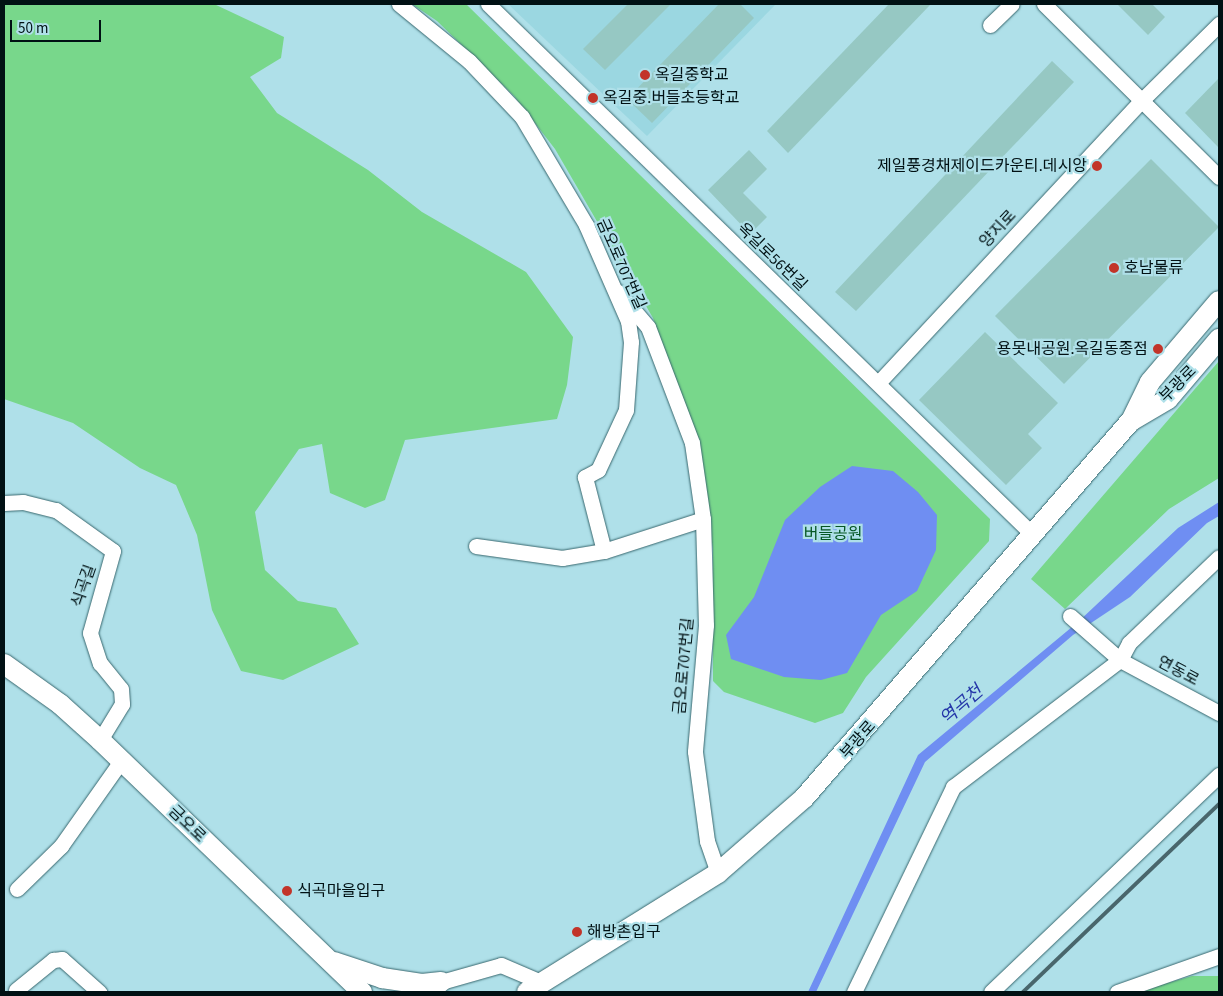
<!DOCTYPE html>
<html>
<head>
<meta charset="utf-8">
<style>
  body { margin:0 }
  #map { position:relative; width:1223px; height:996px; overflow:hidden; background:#afe0e9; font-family:"Source Sans 3","Noto Sans KR",sans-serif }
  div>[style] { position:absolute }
  .built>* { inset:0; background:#9bd7e1 }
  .green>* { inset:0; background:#78d78b }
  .water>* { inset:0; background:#6f8ef2 }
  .building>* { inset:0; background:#96c8c3 }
  .roads { filter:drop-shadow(0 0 1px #38676e) drop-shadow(0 0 1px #38676e) }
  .minor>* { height:15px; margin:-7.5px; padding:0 7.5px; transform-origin:7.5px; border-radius:7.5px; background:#fff }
  .major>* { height:20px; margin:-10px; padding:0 10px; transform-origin:10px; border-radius:10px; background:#fff }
  .rail>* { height:4px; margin:-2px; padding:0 2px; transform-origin:2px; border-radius:2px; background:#49666c }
  .dots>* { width:14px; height:14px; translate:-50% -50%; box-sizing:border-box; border:2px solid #afe0e9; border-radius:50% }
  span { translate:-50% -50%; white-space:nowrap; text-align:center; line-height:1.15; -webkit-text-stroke:4.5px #afe0e9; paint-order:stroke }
  .poi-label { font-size:16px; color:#011114 }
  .left { translate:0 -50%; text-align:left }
  .right { translate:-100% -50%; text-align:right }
  .street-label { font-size:16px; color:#011114 }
  .park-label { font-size:16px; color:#055623 }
  .water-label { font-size:18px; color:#2537a9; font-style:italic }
  .frame { position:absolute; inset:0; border:5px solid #011114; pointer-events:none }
  .scale { position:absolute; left:10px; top:20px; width:91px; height:22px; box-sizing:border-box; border:2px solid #011114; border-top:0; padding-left:6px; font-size:15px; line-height:18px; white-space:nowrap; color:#011114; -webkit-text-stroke:4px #afe0e9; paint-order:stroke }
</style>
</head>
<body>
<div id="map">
  <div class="built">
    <div style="clip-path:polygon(508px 4px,776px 4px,647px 136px)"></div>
  </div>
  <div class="green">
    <div style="clip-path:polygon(4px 4px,214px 4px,284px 37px,281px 58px,250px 77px,277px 113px,368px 170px,422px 212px,526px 272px,573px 337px,567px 385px,557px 419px,405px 440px,385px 500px,365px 508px,330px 493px,322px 444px,299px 449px,255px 512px,265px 570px,298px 601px,336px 608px,359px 644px,283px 680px,241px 671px,212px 610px,197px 535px,176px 485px,140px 468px,73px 423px,4px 399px)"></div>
    <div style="clip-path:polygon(412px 4px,466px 4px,990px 519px,989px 541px,866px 677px,843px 713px,815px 723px,724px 692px,713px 681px,713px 549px,697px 440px,653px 318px,555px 149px,514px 96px,437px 21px)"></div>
    <div style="clip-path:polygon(1219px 361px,1219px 478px,1169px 509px,1065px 609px,1031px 579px)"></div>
    <div style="clip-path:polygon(1192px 976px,1219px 976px,1219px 992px,1136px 992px)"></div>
  </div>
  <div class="water">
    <div style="clip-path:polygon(852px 466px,893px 471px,918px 492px,937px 515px,936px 550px,917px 591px,881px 615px,847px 673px,821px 680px,784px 677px,731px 659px,726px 635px,754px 597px,785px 520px,820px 487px)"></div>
    <div style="clip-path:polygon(1219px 502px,1219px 516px,1207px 523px,1130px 597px,1073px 635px,925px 762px,816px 992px,808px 992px,918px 755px,1078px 622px,1178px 528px)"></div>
  </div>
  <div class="building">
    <div style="clip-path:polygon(628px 4px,671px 4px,605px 70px,583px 49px)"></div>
    <div style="clip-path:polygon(719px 4px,740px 4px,754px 18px,652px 123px,627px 99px)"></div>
    <div style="clip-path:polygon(889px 4px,931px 4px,788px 153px,767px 131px)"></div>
    <div style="clip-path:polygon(1117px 4px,1152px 4px,1165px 17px,1148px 35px)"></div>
    <div style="clip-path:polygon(1052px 61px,1074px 82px,856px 311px,835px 292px)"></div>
    <div style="clip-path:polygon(1219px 78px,1219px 148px,1185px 113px)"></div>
    <div style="clip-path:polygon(749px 150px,767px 169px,743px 193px,767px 217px,750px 234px,708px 190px)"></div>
    <div style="clip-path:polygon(1151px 159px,1219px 227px,1064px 384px,995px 316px)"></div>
    <div style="clip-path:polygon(985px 332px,1058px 403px,1028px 434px,1042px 448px,1006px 485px,919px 400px)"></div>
  </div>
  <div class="roads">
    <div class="minor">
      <div style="left:399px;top:4px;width:90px;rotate:39.2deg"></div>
      <div style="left:469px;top:61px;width:77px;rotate:46.6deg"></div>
      <div style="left:522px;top:117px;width:126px;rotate:59.3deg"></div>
      <div style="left:586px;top:225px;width:105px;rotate:66.4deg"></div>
      <div style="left:628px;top:321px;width:21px;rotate:82deg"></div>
      <div style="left:631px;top:342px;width:68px;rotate:94.2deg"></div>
      <div style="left:626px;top:410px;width:66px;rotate:115deg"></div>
      <div style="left:598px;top:470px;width:15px;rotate:152deg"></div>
      <div style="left:585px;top:477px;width:76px;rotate:75.6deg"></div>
      <div style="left:604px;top:551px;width:104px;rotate:-17.9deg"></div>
      <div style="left:703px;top:519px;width:106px;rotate:88.4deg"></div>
      <div style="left:706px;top:625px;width:127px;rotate:95deg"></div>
      <div style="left:695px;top:752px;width:90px;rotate:82.3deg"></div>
      <div style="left:707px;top:841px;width:34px;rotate:71deg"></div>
      <div style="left:488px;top:4px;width:759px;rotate:44.25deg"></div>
      <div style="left:1044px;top:4px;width:246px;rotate:44.7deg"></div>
      <div style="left:990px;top:25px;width:30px;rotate:-44deg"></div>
      <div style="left:618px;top:292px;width:46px;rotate:49.4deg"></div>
      <div style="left:648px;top:327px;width:124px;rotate:69.2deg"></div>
      <div style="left:692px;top:443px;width:77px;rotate:81.8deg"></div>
      <div style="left:879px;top:382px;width:387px;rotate:-47deg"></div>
      <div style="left:1143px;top:99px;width:107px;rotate:-44.6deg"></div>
      <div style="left:4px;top:503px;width:19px;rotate:-3deg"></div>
      <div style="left:23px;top:502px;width:34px;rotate:14deg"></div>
      <div style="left:56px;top:510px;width:70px;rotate:35.7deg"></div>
      <div style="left:113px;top:551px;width:85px;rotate:105.7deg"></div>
      <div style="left:90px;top:633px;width:32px;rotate:72deg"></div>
      <div style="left:100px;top:663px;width:33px;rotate:51deg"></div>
      <div style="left:121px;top:689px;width:15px;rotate:86deg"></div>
      <div style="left:122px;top:704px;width:42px;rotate:121.4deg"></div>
      <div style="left:476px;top:546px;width:87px;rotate:7.9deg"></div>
      <div style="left:562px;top:558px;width:43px;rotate:-9.5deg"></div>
      <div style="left:1070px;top:616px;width:67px;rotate:41.3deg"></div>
      <div style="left:1120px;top:660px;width:112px;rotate:28.2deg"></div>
      <div style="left:17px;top:889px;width:62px;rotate:-44.3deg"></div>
      <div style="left:61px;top:846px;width:104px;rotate:-54.8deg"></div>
      <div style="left:434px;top:988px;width:9px;rotate:-41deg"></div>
      <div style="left:441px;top:982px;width:62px;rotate:-15.8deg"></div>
      <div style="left:501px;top:965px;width:43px;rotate:23deg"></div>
      <div style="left:16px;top:990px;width:48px;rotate:-39deg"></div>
      <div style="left:53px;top:960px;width:9px;rotate:-6deg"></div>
      <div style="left:62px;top:959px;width:50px;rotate:41.7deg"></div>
      <div style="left:854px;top:992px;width:228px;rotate:-64.2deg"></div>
      <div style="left:953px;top:787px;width:210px;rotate:-37.3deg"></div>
      <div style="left:1120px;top:660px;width:19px;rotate:-62deg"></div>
      <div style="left:1129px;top:643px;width:124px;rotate:-43.7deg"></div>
      <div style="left:991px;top:992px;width:315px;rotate:-43.6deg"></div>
      <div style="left:1117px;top:992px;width:108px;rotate:-19.4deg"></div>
    </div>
    <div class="major">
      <div style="left:1131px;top:421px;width:43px;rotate:-30.7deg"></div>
      <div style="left:1168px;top:399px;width:79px;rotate:-49.6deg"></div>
      <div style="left:4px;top:664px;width:69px;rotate:35.5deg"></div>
      <div style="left:60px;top:704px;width:54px;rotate:42deg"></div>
      <div style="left:100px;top:740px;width:364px;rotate:43.9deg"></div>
      <div style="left:334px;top:962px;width:51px;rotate:18.4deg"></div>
      <div style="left:382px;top:978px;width:40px;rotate:8.5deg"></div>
      <div style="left:422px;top:984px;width:19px;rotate:-6deg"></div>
      <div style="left:527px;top:992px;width:225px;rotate:-31.9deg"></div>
      <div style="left:718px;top:873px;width:114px;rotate:-41.1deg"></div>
      <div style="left:804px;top:798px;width:499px;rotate:-49.1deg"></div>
      <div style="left:1131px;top:421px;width:43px;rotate:-64deg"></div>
      <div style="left:1150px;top:382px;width:106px;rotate:-49.6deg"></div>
    </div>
  </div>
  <div class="rail">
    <div style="left:1023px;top:992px;width:272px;rotate:-43.8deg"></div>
  </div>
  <div class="dots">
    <div style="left:645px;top:75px;background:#c23429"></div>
    <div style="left:593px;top:98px;background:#c23429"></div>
    <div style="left:1097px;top:166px;background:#c23429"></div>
    <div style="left:1114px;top:268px;background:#c23429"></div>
    <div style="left:1158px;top:349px;background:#c23429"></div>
    <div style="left:287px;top:891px;background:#c23429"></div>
    <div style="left:577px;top:932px;background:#c23429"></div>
  </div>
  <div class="poi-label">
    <span class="left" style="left:655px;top:75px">옥길중학교</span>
    <span class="left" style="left:603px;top:98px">옥길중.버들초등학교</span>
    <span class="right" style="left:1087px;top:166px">제일풍경채제이드카운티.데시앙</span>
    <span class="left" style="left:1124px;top:268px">호남물류</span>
    <span class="right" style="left:1148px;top:349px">용못내공원.옥길동종점</span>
    <span class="left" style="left:297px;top:891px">식곡마을입구</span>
    <span class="left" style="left:587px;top:932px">해방촌입구</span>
  </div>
  <div class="street-label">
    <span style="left:998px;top:229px;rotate:-47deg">양지로</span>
    <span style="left:772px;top:257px;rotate:44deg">옥길로56번길</span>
    <span style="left:621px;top:264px;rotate:66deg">금오로707번길</span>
    <span style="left:1178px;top:384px;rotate:-45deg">부광로</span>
    <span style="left:84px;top:586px;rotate:-71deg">식곡길</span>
    <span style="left:684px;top:666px;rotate:-85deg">금오로707번길</span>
    <span style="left:1178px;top:671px;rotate:28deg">연동로</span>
    <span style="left:858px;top:740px;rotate:-49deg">부광로</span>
    <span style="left:187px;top:824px;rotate:44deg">금오로</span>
  </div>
  <div class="park-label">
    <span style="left:833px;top:534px">버들공원</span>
  </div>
  <div class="water-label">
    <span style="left:962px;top:706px;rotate:-41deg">역곡천</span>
  </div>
  <div class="frame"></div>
  <div class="scale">50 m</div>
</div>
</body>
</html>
